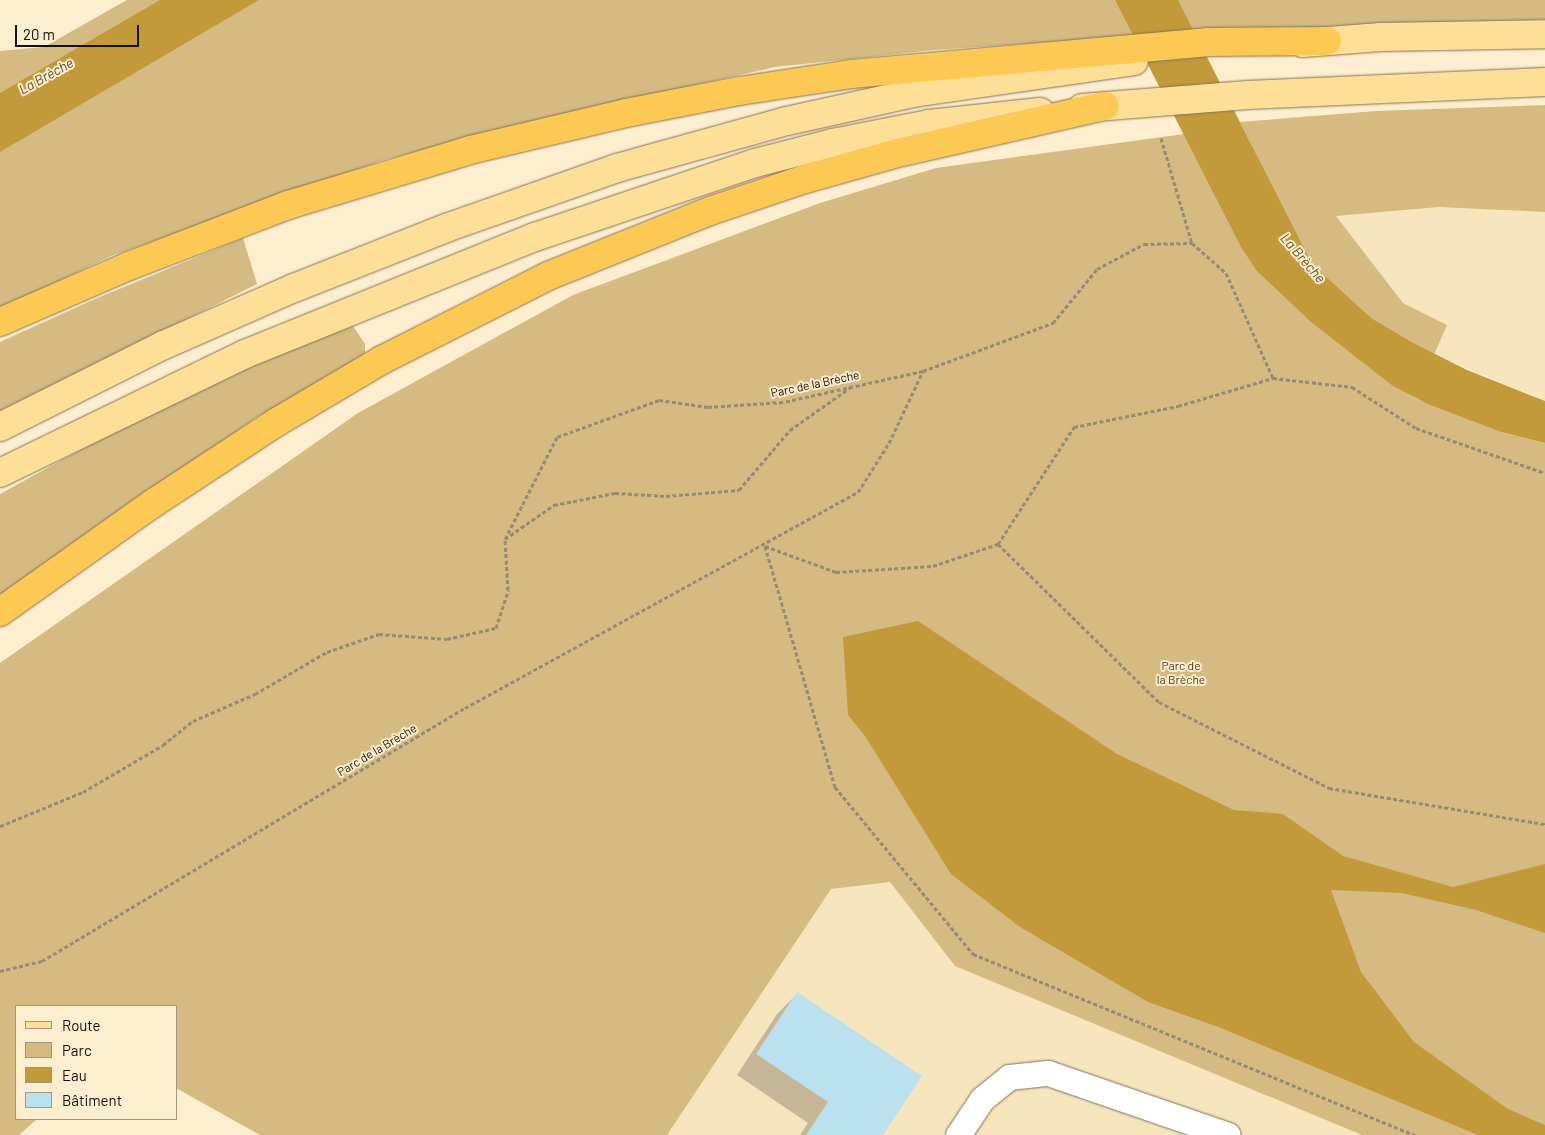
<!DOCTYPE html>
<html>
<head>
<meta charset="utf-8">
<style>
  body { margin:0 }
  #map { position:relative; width:1545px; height:1135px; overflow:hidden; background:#fdeecf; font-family:Barlow,sans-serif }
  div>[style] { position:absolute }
  .built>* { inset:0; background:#f7e5be }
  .green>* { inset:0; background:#d5ba82 }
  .water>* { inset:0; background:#c39a3a }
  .shadow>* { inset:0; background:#0003 }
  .building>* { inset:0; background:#bbe0f0 }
  .path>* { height:3px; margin-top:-1.5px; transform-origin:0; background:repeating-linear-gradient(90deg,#968c76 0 4px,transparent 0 6.5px) }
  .roads { filter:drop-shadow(0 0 1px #817357) drop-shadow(0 0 1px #817357) }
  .lane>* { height:25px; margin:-12.5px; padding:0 12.5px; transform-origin:12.5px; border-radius:12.5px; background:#fff }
  .primary>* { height:28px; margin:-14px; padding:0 14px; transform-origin:14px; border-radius:14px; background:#fddf98 }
  .highway>* { height:28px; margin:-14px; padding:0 14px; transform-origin:14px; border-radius:14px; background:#fbc954 }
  span { translate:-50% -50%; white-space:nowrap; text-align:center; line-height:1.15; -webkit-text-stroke:4px #fdeecf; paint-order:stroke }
  .street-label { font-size:12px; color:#151006 }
  .park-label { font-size:12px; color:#49380f }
  .water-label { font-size:14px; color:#604e27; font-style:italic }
  .legend { position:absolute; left:15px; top:1005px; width:162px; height:115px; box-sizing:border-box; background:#fdeecf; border:1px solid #a0957f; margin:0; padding:6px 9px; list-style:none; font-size:15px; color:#151006 }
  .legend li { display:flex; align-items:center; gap:10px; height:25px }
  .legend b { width:25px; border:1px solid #a0957f }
  .scale { position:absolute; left:15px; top:25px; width:124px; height:22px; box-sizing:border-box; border:2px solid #151006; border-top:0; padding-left:6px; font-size:15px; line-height:18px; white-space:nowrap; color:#151006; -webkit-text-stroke:4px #fdeecf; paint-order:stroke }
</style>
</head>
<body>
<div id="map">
  <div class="built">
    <div style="clip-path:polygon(1439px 207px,1545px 210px,1545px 401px,1433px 354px,1447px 325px,1403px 303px,1336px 216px)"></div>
    <div style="clip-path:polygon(890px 882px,956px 966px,1362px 1135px,667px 1135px,831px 889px)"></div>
  </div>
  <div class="green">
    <div style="clip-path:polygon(127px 0,1545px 0,1545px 22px,1207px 31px,934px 50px,775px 67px,573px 112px,386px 159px,111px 256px,0 309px,0 51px,44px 47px)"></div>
    <div style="clip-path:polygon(1545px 105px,1545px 212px,1439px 207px,1336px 216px,1403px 303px,1447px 325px,1415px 398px,1498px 431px,1545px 443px,1545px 1135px,1362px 1135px,955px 966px,890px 882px,831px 889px,667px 1135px,260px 1135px,176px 1088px,176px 1006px,16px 1006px,16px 1119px,37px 1119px,19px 1135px,0 1135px,0 663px,358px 413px,573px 295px,820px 203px,936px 168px,1184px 134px,1190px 145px,1261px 164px,1240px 122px,1376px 111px)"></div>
    <div style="clip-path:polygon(243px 238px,257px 284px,0 413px,0 342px,95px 299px)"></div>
    <div style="clip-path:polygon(353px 326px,365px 344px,365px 358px,257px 417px,0 595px,0 494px,93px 443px,275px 354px)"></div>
  </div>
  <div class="water">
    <div style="clip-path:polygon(160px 0,259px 0,0 152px,0 93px)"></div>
    <div style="clip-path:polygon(1115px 0,1178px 0,1312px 264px,1371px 318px,1413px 343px,1467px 370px,1545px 401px,1545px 443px,1498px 431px,1428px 404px,1393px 386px,1311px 322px,1257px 271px,1241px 247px)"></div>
    <div style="clip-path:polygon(918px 621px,1117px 754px,1234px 810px,1283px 814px,1343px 856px,1453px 887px,1545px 864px,1545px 933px,1476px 910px,1402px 893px,1331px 890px,1361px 972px,1414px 1042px,1508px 1109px,1545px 1125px,1545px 1135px,1478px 1135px,1221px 1028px,1148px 1002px,1020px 927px,951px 874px,865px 736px,848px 715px,843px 637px)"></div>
  </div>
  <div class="shadow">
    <div style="clip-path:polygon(797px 994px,881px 1135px,800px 1135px,808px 1123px,737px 1075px,777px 1014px)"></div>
  </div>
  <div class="building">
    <div style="clip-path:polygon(797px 992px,922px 1076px,883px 1135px,806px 1135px,828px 1102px,756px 1054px)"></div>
  </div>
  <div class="path">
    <div style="left:1161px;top:138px;width:109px;rotate:73.6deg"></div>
    <div style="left:923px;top:371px;width:139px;rotate:-20.3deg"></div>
    <div style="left:1053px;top:323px;width:70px;rotate:-50.8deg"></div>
    <div style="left:1097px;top:269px;width:53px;rotate:-28deg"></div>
    <div style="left:1144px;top:244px;width:48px;rotate:-1.2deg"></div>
    <div style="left:1192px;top:243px;width:45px;rotate:41.4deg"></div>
    <div style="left:1226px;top:273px;width:115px;rotate:65.9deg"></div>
    <div style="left:998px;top:544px;width:226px;rotate:44.5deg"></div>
    <div style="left:1159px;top:702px;width:191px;rotate:26.8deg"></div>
    <div style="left:1329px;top:788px;width:219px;rotate:9.5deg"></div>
    <div style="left:765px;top:546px;width:251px;rotate:73.8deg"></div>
    <div style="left:835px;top:787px;width:217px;rotate:50.4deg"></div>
    <div style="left:973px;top:954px;width:478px;rotate:22.3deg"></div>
    <div style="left:765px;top:546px;width:76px;rotate:20.1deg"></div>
    <div style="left:836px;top:572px;width:97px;rotate:-3.5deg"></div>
    <div style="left:933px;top:566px;width:69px;rotate:-18.7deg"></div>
    <div style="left:998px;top:544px;width:140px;rotate:-57deg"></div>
    <div style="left:1074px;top:427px;width:106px;rotate:-11.4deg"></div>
    <div style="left:1178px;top:406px;width:99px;rotate:-16.4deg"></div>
    <div style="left:1273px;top:378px;width:80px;rotate:6.5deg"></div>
    <div style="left:1352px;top:387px;width:76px;rotate:32.6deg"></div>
    <div style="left:1416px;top:428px;width:137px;rotate:19.2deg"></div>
    <div style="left:0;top:826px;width:90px;rotate:-22.3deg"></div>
    <div style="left:83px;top:792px;width:93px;rotate:-30.4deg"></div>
    <div style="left:163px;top:745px;width:38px;rotate:-39deg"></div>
    <div style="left:193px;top:721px;width:68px;rotate:-23.5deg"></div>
    <div style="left:255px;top:694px;width:83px;rotate:-30.3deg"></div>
    <div style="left:327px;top:652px;width:55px;rotate:-19.1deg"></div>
    <div style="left:379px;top:634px;width:68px;rotate:4.2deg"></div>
    <div style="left:447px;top:639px;width:50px;rotate:-12.7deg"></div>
    <div style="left:496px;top:628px;width:40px;rotate:-72deg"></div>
    <div style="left:508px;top:590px;width:51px;rotate:-93.4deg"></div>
    <div style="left:505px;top:539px;width:60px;rotate:-34.8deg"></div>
    <div style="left:554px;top:505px;width:62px;rotate:-11.1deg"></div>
    <div style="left:615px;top:493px;width:51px;rotate:3.4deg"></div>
    <div style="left:666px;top:496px;width:73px;rotate:-4.7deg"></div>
    <div style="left:739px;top:490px;width:79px;rotate:-49.6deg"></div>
    <div style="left:790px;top:430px;width:75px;rotate:-35.2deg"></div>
    <div style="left:0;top:971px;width:43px;rotate:-13.4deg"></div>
    <div style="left:42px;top:961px;width:493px;rotate:-30.9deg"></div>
    <div style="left:465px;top:708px;width:448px;rotate:-28.8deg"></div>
    <div style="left:858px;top:492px;width:58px;rotate:-57.7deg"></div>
    <div style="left:889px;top:443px;width:80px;rotate:-64.7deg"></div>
    <div style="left:923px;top:371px;width:143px;rotate:167.5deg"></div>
    <div style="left:783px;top:402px;width:75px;rotate:176.2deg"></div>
    <div style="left:708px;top:407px;width:49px;rotate:-171.9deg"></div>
    <div style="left:659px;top:400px;width:109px;rotate:160.1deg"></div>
    <div style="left:557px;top:437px;width:114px;rotate:117deg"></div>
  </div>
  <div class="roads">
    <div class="lane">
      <div style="left:958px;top:1135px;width:43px;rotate:-56.3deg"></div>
      <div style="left:982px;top:1099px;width:35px;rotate:-39deg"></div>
      <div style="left:1009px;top:1077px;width:39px;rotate:-6deg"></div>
      <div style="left:1048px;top:1073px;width:190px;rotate:19deg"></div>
    </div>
    <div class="primary">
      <div style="left:1303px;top:43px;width:78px;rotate:-4.4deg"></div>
      <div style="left:1381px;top:37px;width:164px;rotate:-1deg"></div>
      <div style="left:1082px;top:108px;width:166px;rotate:-4.5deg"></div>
      <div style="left:1247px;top:95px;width:298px;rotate:-2.5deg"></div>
      <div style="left:0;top:427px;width:183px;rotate:-26.6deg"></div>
      <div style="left:164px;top:345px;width:142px;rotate:-23.7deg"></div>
      <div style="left:294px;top:288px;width:163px;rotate:-21.5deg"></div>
      <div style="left:446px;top:228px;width:181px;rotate:-19.3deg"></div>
      <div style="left:617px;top:168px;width:176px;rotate:-15.5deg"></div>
      <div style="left:787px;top:121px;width:129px;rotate:-12.5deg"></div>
      <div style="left:913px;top:93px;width:223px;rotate:-8.2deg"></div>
      <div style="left:0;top:473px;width:272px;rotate:-25.9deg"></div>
      <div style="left:245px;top:354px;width:313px;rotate:-22deg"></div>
      <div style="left:535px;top:237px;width:232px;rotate:-18.6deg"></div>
      <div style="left:755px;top:163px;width:81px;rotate:-14.4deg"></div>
      <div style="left:833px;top:143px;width:98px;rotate:-11.2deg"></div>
      <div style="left:929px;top:124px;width:112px;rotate:-6.2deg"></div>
    </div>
    <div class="highway">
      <div style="left:0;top:322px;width:141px;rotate:-23.5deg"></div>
      <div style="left:129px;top:266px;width:170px;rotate:-21deg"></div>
      <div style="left:288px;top:205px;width:190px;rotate:-16.8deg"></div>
      <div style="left:470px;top:150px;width:160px;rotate:-13.3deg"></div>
      <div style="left:626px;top:113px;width:115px;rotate:-11deg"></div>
      <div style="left:739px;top:91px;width:113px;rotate:-8.6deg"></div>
      <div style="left:851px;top:74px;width:357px;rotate:-5.1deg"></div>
      <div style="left:1207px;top:42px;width:120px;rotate:-0.5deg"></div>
      <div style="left:0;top:612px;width:186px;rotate:-35.4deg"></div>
      <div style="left:152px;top:504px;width:149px;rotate:-33.3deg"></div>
      <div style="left:277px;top:422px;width:122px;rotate:-30.6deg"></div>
      <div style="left:382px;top:360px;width:186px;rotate:-26.8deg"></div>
      <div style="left:548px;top:276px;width:175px;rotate:-21.9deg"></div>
      <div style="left:710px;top:211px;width:100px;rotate:-18.6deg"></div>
      <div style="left:805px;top:179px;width:101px;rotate:-15.6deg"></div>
      <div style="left:902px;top:152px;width:208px;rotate:-12.8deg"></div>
    </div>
  </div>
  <div class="street-label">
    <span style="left:815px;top:384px;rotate:-12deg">Parc de la Brèche</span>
    <span style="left:377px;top:750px;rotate:-31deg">Parc de la Brèche</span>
  </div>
  <div class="park-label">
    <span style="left:1181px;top:673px">Parc de<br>la Brèche</span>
  </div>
  <div class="water-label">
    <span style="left:46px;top:76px;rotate:-29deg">La Brèche</span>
    <span style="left:1303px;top:258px;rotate:49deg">La Brèche</span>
  </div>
  <ul class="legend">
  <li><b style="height:6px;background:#fddf98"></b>Route</li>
  <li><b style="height:14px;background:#d5ba82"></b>Parc</li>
  <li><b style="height:14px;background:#c39a3a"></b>Eau</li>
  <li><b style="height:14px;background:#bbe0f0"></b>Bâtiment</li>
  </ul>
  <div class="scale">20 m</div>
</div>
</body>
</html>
